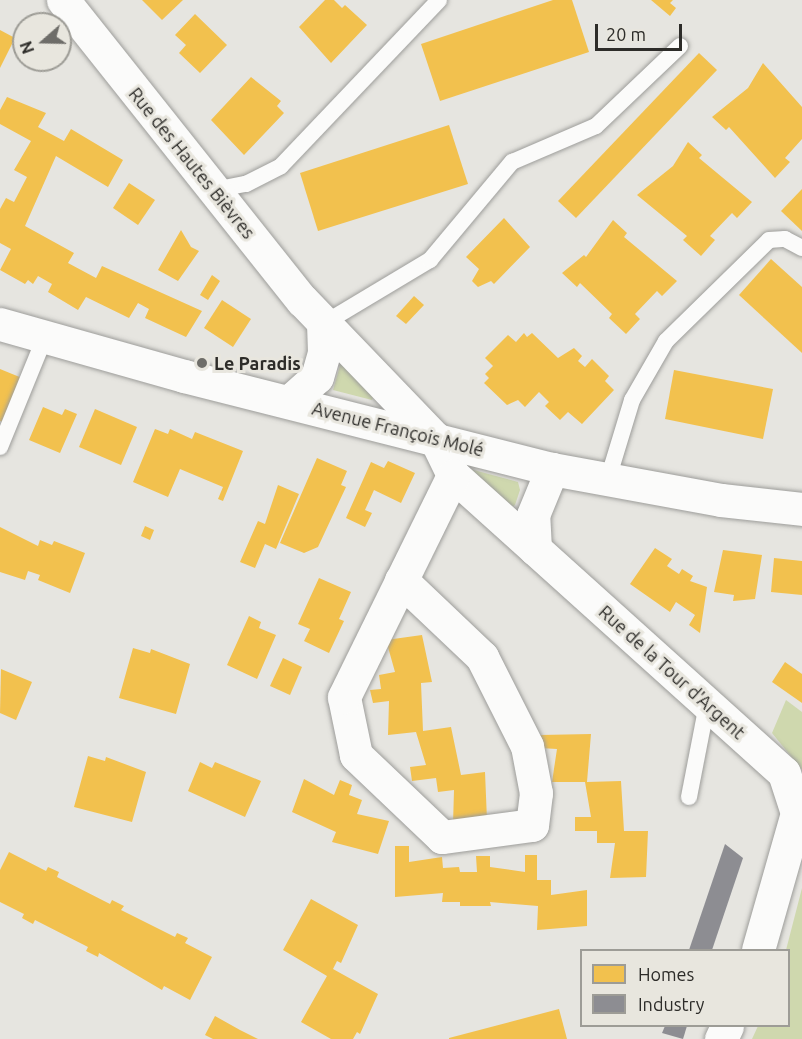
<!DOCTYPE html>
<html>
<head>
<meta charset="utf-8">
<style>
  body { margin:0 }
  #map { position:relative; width:802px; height:1039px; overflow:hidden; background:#e6e5e0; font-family:Ubuntu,sans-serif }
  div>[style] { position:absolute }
  .green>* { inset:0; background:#cfd8ae }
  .homes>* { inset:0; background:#f2c14e }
  .industry>* { inset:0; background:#8d8d92 }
  .roads { filter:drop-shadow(0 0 2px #9d9d9a) drop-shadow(0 0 2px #9d9d9a) }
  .lane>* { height:16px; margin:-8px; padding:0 8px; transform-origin:8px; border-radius:8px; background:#fbfbfa }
  .street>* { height:33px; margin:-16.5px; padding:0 16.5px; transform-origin:16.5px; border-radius:16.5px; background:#fbfbfa }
  .dots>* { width:16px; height:16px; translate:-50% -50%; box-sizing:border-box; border:3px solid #e8e6de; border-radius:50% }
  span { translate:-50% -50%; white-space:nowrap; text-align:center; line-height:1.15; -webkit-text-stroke:6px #e8e6de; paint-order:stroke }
  .street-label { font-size:18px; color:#2d2c29 }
  .poi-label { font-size:18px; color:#2d2c29; font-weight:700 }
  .left { translate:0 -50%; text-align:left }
  .legend { position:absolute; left:580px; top:949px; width:210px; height:78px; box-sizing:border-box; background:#e8e6de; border:2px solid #9d9c96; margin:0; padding:8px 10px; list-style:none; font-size:18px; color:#2d2c29 }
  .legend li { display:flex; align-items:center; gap:12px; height:30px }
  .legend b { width:30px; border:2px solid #9d9c96 }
  .north { position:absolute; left:12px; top:12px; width:60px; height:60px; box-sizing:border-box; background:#e8e6de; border:2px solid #9d9c96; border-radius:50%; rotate:250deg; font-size:16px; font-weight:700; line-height:24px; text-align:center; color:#2d2c29 }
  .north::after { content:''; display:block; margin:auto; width:21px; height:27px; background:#6e6d69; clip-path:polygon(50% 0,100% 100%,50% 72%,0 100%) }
  .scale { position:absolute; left:595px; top:24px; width:87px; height:27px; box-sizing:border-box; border:3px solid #2d2c29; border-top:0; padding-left:8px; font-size:18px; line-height:21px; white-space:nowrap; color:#2d2c29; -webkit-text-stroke:4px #e8e6de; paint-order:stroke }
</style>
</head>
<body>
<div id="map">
  <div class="green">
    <div style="clip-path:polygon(341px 362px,374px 395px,372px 400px,333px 390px)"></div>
    <div style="clip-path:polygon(470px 469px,518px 482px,520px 490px,515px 505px,512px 507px)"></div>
    <div style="clip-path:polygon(786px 700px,802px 712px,802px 770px,772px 733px)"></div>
    <div style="clip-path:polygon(802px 888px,802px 1039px,752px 1039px,758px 1026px,788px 1026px,786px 950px)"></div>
  </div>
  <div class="homes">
    <div style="clip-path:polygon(142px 0,183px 0,162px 20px)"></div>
    <div style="clip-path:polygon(325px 0,334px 0,342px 8px,345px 5px,367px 25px,331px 63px,299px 27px)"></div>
    <div style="clip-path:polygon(553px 0,572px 0,589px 52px,440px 101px,421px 44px)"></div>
    <div style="clip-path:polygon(651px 0,673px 0,670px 3px,676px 8px,670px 16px)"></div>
    <div style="clip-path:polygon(195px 14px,227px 45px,200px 73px,179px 53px,186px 45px,175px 35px)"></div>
    <div style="clip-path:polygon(0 30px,15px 38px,0 68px)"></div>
    <div style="clip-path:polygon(699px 53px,717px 70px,576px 218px,558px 201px)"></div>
    <div style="clip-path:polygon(763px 63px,802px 107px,802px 139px,785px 158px,790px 162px,775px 178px,729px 127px,726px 130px,712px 117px,748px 88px)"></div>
    <div style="clip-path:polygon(251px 77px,281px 101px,277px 106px,284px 113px,244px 155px,211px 120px)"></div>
    <div style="clip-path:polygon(7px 97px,46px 113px,38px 127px,64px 141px,71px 129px,123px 160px,108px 187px,56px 156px,25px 226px,74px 253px,68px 263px,96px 278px,102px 266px,202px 311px,186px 337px,145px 318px,149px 309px,138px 303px,129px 318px,86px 297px,78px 310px,48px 292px,52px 284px,38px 276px,33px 284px,28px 280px,25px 284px,0 270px,11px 249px,0 243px,0 209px,6px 198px,14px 202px,27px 177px,14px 170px,31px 141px,0 124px,0 110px)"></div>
    <div style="clip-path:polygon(449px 125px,468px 184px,318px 231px,300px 173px)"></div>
    <div style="clip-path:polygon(688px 142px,702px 155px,699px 158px,752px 202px,737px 218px,732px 213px,710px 236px,715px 240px,701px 256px,683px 240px,687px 236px,637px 195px,673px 166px)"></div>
    <div style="clip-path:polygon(129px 183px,155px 200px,138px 225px,113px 208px)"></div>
    <div style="clip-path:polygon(802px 189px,802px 231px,781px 211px)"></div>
    <div style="clip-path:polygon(504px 218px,530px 247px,494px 284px,491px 281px,478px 287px,472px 281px,479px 269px,466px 257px)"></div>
    <div style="clip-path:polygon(613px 220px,627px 233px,624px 237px,677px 281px,662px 296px,657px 291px,635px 314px,640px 319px,626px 334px,609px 318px,612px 314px,580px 283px,577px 287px,562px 273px,584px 255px,586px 257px)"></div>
    <div style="clip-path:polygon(181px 230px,191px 247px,199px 251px,178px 281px,158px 270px)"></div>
    <div style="clip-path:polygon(771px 259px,802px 287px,802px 353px,739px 295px)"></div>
    <div style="clip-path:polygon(212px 275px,220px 281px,208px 300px,200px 295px)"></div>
    <div style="clip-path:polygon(414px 296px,424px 305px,406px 324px,396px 316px)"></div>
    <div style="clip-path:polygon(222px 300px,251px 319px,233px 347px,204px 328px)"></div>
    <div style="clip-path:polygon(524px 333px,527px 337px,532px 333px,558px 358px,574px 348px,582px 356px,578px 361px,585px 367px,592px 359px,609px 376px,605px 381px,614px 390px,582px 424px,568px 412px,560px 420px,545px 406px,549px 402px,539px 392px,525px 407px,518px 400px,507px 405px,484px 383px,489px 378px,485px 374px,493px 366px,485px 358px,508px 335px,516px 342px)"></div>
    <div style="clip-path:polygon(0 369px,22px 378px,3px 422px,0 421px)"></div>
    <div style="clip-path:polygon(674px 370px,773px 389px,763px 439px,665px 419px)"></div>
    <div style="clip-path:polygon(43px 407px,62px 415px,65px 409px,77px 414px,60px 453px,29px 440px)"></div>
    <div style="clip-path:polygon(95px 409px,137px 427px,121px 465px,79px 447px)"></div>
    <div style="clip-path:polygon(155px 429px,168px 434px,170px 429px,192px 439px,195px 432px,243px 451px,223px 501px,218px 499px,223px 487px,180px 469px,168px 497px,133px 482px)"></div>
    <div style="clip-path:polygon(317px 458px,347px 471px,341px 485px,346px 487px,318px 547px,304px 553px,280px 543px)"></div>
    <div style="clip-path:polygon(388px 461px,415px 473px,401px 503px,374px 490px,365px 510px,372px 513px,365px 527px,346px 518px,371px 462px,384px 468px)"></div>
    <div style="clip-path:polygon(278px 485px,299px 494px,276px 549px,265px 544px,255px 568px,240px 562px,258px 521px,265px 524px)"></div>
    <div style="clip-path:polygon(145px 526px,154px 530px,150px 540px,141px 536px)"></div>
    <div style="clip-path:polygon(0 527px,38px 546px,40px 540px,52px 545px,54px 541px,85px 553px,70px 593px,38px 580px,40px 575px,28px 571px,25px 580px,0 572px)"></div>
    <div style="clip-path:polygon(655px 548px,672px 559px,667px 566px,679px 574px,682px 569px,693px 576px,690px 581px,707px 587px,700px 633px,689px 625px,695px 615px,676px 602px,670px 612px,630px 584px)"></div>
    <div style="clip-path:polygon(723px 550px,762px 555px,755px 599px,733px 601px,734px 595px,714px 592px)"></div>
    <div style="clip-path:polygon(774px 558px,802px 561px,802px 595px,771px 592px)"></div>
    <div style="clip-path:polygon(319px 578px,351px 592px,339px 619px,344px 621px,329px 653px,304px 641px,310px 629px,298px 624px)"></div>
    <div style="clip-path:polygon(249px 616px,261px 622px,259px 628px,276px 635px,257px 679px,227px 665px)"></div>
    <div style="clip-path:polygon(422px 635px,432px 682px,421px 683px,423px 731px,451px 727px,461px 775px,485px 772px,487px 820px,453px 824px,454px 790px,438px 792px,436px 778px,412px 781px,410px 767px,426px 765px,416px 732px,388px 735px,389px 701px,373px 703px,370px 690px,381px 689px,379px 675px,395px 672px,386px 640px)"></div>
    <div style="clip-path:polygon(133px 648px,150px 653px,151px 649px,190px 664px,176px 714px,119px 698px)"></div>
    <div style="clip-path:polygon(283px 658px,302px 667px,290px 695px,270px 686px)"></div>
    <div style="clip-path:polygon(785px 662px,802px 674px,802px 703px,772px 682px)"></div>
    <div style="clip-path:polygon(1px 669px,32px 682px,16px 720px,0 713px)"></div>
    <div style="clip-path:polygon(591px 734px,587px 782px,621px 781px,624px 831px,648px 831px,646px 877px,610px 878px,615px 843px,597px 843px,597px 831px,575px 831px,575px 817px,591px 817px,585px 782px,552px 782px,557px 749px,540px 748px,540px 735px)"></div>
    <div style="clip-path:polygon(88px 756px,105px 761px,106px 757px,146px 772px,132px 822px,74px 807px)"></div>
    <div style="clip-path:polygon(200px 762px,212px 768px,215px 762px,261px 781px,245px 817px,188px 791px)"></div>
    <div style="clip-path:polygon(304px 779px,334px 795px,340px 780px,352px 785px,349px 795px,362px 800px,357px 814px,389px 821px,378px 854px,332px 842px,336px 832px,292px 812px)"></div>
    <div style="clip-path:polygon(395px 846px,409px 846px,409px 862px,442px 857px,443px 868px,459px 867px,460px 872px,477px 872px,476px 856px,490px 856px,490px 867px,525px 872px,525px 855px,537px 855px,537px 880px,551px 880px,551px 895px,587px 890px,587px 926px,537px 930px,538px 906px,490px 902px,491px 906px,460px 906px,460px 902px,442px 902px,443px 893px,395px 897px)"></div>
    <div style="clip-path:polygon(9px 852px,46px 871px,48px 867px,59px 872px,57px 877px,110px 904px,112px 900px,124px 906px,121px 910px,175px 937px,177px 933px,188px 938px,185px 943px,212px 957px,190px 1000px,164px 986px,162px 990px,99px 953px,98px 957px,86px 951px,88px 947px,35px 920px,33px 924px,22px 918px,24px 914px,0 902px,0 870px)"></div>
    <div style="clip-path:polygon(311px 899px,358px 925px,341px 963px,337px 961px,333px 969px,378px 994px,360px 1034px,357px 1032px,353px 1039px,331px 1039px,301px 1022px,327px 976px,283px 950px)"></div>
    <div style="clip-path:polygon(559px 1009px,567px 1039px,449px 1039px,449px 1038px)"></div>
    <div style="clip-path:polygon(215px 1016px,240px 1030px,258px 1039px,213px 1039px,205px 1035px)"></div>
  </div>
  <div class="industry">
    <div style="clip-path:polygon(725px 844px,743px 858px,712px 950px,689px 950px)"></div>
    <div style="clip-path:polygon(665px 1026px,687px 1026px,683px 1039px,662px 1033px)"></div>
  </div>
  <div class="roads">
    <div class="lane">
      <div style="left:214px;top:190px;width:33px;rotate:-11deg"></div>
      <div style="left:246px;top:184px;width:39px;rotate:-27deg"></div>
      <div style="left:281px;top:166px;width:229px;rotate:-46.4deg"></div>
      <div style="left:323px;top:324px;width:125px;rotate:-30.9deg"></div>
      <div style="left:430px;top:260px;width:128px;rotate:-50.1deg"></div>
      <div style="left:512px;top:162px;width:91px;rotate:-23.2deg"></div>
      <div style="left:596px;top:126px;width:116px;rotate:-43.6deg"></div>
      <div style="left:0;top:447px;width:119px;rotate:-67.8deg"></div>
      <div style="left:608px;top:479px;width:83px;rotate:-73.1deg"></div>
      <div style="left:632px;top:400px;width:68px;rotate:-60deg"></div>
      <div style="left:666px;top:341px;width:144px;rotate:-44.4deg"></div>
      <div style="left:769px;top:240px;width:16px;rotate:-4deg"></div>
      <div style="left:785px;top:239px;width:19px;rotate:28deg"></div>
      <div style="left:689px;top:797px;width:95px;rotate:-79deg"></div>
    </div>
    <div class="street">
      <div style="left:63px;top:0;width:384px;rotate:51.5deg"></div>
      <div style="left:302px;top:300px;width:192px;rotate:46.1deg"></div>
      <div style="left:435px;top:438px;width:41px;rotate:64.1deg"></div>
      <div style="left:453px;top:475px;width:445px;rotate:42deg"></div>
      <div style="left:784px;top:773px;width:42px;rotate:72deg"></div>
      <div style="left:797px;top:813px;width:142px;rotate:105.9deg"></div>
      <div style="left:0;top:324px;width:191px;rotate:15.8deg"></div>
      <div style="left:184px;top:376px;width:380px;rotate:14.2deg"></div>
      <div style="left:552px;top:469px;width:172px;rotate:10.4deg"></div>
      <div style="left:721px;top:500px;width:81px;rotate:6.3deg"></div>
      <div style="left:290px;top:401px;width:36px;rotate:-42deg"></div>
      <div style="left:317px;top:377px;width:26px;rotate:-74deg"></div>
      <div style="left:324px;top:352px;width:28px;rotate:-92deg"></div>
      <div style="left:535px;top:549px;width:34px;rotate:-93deg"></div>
      <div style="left:533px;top:515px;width:50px;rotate:-67.6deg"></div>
      <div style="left:401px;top:580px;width:112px;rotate:43.5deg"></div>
      <div style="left:482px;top:657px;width:100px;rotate:63.2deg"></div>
      <div style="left:527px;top:746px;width:48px;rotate:79.2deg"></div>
      <div style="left:536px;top:793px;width:32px;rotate:97deg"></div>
      <div style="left:532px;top:825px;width:91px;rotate:172.4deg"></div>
      <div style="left:442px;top:837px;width:119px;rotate:-136.4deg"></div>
      <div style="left:356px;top:755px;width:59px;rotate:-101.7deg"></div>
      <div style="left:344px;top:697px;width:247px;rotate:-63.8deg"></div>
      <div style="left:721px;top:1039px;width:14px;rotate:-65deg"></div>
    </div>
  </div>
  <div class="dots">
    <div style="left:202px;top:363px;background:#6e6d69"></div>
  </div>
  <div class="street-label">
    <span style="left:192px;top:163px;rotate:51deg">Rue des Hautes Bièvres</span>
    <span style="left:398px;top:429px;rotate:14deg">Avenue François Molé</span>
    <span style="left:672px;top:672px;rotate:42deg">Rue de la Tour d'Argent</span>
  </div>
  <div class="poi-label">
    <span class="left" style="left:214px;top:363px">Le Paradis</span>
  </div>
  <ul class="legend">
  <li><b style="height:16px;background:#f2c14e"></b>Homes</li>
  <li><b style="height:16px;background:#8d8d92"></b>Industry</li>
  </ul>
  <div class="north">N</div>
  <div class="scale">20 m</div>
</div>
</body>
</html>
